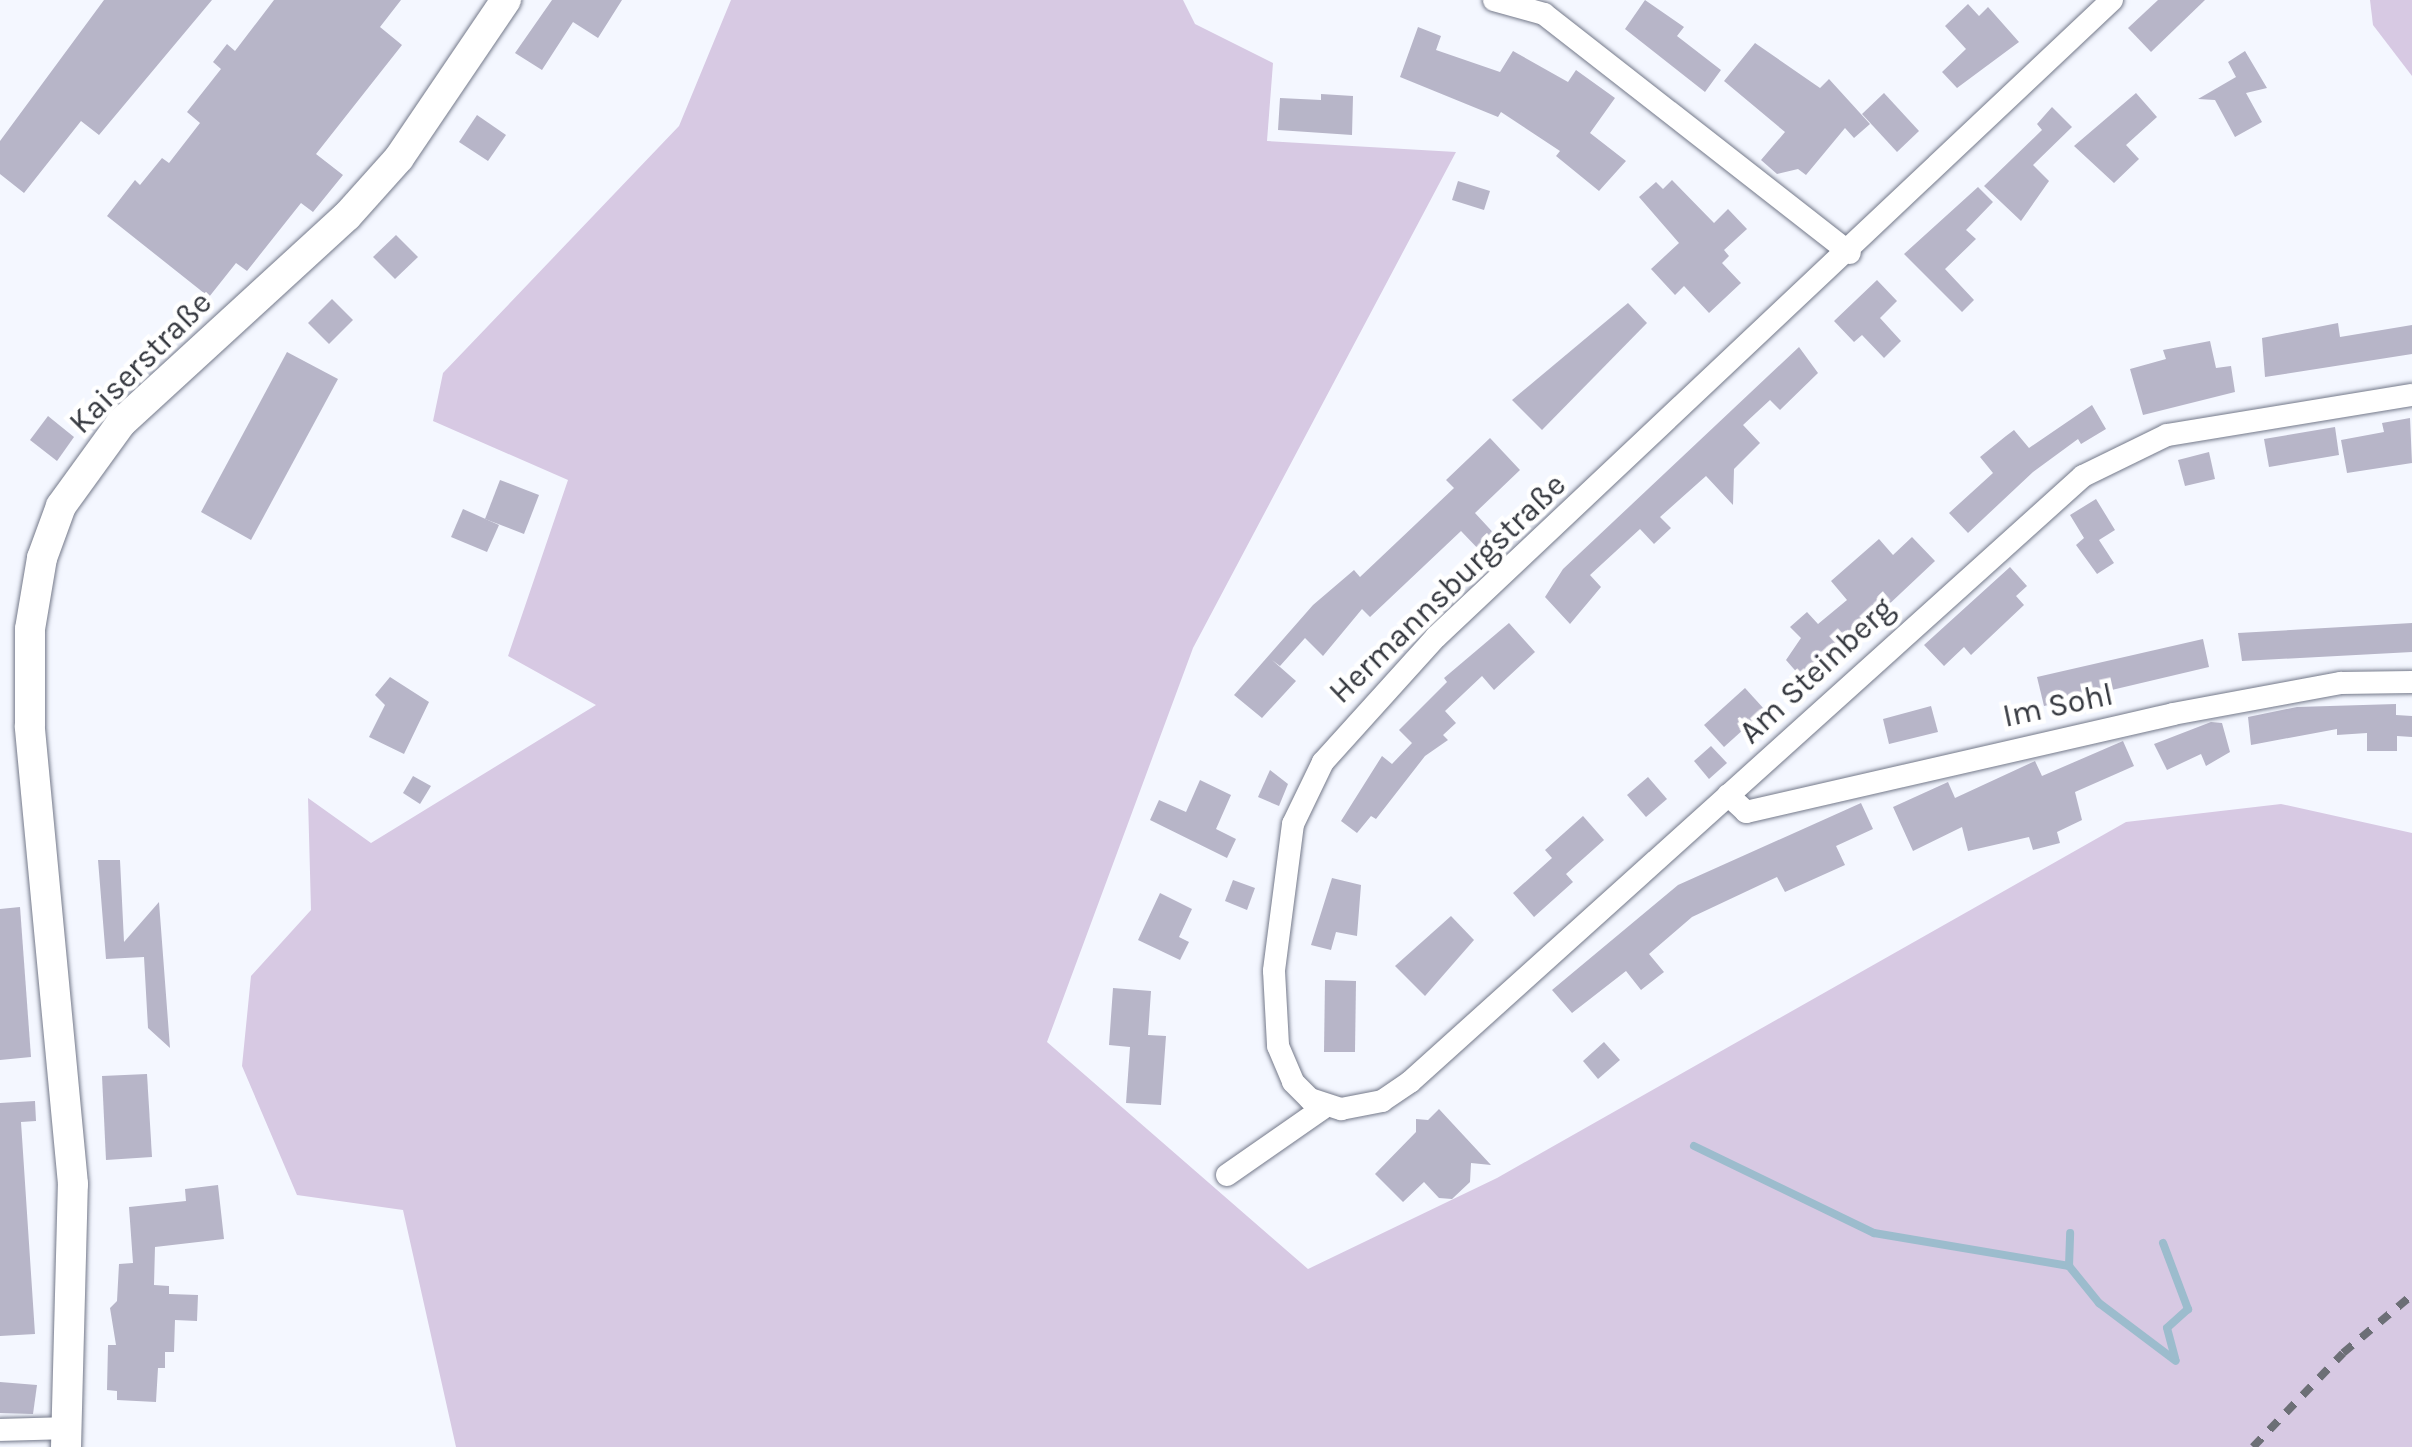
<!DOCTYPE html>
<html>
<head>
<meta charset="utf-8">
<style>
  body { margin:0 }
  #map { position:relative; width:2412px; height:1447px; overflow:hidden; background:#f4f7ff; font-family:Karla,sans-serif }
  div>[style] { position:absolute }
  .green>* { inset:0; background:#d7c9e3 }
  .stream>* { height:8px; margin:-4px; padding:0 4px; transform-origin:4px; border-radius:4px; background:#9cbccd }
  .building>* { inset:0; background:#b7b5c8 }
  .roads { filter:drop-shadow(0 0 2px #74798a) drop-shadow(0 0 2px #74798a) }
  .street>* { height:22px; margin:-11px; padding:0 11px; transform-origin:11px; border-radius:11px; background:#fff }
  .secondary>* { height:30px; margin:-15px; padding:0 15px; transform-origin:15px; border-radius:15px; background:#fff }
  .rail>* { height:8px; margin-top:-4px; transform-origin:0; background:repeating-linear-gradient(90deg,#6c6f76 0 12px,transparent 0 24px) }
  span { translate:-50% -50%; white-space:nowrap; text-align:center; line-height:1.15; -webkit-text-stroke:9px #fff; paint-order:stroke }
  .street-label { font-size:32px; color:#35383f }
</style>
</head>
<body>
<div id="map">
  <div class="green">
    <div style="clip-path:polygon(731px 0,1183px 0,1195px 24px,1273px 63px,1267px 141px,1456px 152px,1193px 648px,1047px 1042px,1308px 1269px,1497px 1178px,2126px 822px,2281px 804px,2412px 833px,2412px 1447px,456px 1447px,403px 1210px,297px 1195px,242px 1066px,251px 976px,311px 910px,308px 798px,371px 843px,596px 705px,508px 656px,568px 480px,433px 421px,443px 373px,679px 126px)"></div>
    <div style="clip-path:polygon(2370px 0,2412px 0,2412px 76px,2373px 25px)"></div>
  </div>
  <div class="stream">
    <div style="left:1694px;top:1146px;width:200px;rotate:25.8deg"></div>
    <div style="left:1874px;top:1233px;width:198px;rotate:9.6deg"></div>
    <div style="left:2069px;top:1266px;width:48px;rotate:51deg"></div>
    <div style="left:2099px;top:1303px;width:96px;rotate:37deg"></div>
    <div style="left:2163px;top:1243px;width:71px;rotate:69.3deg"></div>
    <div style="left:2188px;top:1309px;width:28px;rotate:138deg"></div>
    <div style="left:2167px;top:1328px;width:31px;rotate:75deg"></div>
    <div style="left:2069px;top:1266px;width:33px;rotate:-88deg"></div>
  </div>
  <div class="building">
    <div style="clip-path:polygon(104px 0,212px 0,99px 135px,81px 121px,24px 193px,0 174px,0 141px)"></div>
    <div style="clip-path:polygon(274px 0,401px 0,380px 27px,402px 45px,316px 154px,343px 175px,313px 212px,301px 203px,247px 271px,236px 263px,209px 297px,107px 216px,135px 180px,140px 185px,162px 158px,169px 163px,200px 123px,187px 112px,221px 69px,213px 62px,227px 44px,235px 51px)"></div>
    <div style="clip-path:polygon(552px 0,622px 0,598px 38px,573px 22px,542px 70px,515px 53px)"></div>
    <div style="clip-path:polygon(1645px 0,1684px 27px,1677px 36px,1721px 70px,1705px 92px,1625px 29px)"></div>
    <div style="clip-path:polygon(2158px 0,2205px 0,2151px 52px,2128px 28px)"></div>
    <div style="clip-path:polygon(1968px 4px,1979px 16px,1988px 7px,2019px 42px,1957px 88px,1942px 72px,1966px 49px,1945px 26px)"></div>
    <div style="clip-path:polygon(1418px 27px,1441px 36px,1436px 50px,1500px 72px,1513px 51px,1568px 82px,1576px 70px,1615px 98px,1590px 133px,1626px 161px,1599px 191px,1556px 156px,1560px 151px,1501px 112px,1498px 117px,1400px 77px)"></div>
    <div style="clip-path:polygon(1755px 43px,1820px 88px,1829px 79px,1870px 124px,1854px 138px,1845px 128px,1806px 175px,1798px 169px,1777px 174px,1761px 160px,1785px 132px,1724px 81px)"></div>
    <div style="clip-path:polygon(2245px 51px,2267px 88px,2246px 93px,2262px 122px,2235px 137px,2215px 100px,2198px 99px,2236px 77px,2228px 62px)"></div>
    <div style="clip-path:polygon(1884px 93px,1919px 131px,1897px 152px,1862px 114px)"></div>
    <div style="clip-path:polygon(2136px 93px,2157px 117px,2126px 145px,2139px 159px,2114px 183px,2074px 146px)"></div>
    <div style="clip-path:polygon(1321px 94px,1353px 96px,1352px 135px,1278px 130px,1280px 98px,1321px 100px)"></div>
    <div style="clip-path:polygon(2052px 107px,2072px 127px,2033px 165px,2049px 181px,2021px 221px,1984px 186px,2042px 130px,2037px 124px)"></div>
    <div style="clip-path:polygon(477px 115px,506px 135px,488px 161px,459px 142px)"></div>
    <div style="clip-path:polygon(1672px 180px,1714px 223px,1728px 209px,1747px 229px,1724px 250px,1729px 256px,1722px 263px,1741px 283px,1709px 313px,1684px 286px,1675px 295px,1651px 269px,1679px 243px,1639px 197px,1656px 182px,1663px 189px)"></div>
    <div style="clip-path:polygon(1458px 181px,1490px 191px,1484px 210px,1452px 200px)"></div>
    <div style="clip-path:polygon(1978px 187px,1993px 202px,1966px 230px,1976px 239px,1945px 269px,1974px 300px,1962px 312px,1904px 254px)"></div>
    <div style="clip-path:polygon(396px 235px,418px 257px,395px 279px,373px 257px)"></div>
    <div style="clip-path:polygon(1877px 280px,1897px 301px,1880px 318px,1901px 341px,1884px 358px,1862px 335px,1854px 342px,1834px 321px)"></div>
    <div style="clip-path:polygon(332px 299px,353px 320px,329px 344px,308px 323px)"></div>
    <div style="clip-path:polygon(1628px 303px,1647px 323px,1542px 430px,1512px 400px)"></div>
    <div style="clip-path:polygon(2338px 323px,2340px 337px,2412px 325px,2412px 354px,2265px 377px,2262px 338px)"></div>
    <div style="clip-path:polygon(2210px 341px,2216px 368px,2231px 366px,2235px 392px,2143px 415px,2130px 369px,2166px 359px,2163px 350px)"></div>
    <div style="clip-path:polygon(1799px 347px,1818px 373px,1780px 410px,1770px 400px,1743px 425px,1760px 443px,1734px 469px,1733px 505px,1706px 476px,1660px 517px,1671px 528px,1654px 544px,1640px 529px,1590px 575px,1601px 587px,1570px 624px,1545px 597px,1563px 569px)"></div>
    <div style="clip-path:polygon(287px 352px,338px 379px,251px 540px,201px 512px)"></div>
    <div style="clip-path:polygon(2092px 405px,2106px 429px,2081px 444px,2078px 439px,2033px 472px,1968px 533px,1949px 513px,1993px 473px,1980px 457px,2006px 436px,2014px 430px,2029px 448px)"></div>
    <div style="clip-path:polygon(48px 416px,74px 437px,57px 461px,30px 440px)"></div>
    <div style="clip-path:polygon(2410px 418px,2412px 463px,2347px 473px,2341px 440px,2384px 432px,2382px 423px)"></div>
    <div style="clip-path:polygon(2335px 427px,2339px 455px,2269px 467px,2264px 439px)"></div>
    <div style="clip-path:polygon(1490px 438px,1520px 470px,1475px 513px,1500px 540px,1484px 555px,1461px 531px,1370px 617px,1362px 609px,1323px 656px,1305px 638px,1280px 666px,1272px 660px,1296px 681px,1262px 718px,1234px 695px,1313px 605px,1354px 570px,1360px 577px,1454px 488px,1446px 480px)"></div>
    <div style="clip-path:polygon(2209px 452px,2215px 479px,2185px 486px,2178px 460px)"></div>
    <div style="clip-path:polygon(500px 480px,539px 495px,524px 534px,485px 519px)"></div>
    <div style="clip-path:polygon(2096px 499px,2115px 530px,2099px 540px,2114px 563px,2097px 574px,2076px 545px,2084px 538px,2070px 515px)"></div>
    <div style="clip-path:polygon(463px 509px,499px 525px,487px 552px,451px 537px)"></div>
    <div style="clip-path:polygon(1912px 537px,1935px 561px,1851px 640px,1858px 649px,1840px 666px,1828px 652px,1800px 676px,1786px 660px,1801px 638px,1790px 627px,1807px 612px,1818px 624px,1847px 600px,1831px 581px,1879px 539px,1893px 555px)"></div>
    <div style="clip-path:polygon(2010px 567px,2027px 586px,2016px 596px,2024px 605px,1971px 655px,1964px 647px,1944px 666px,1924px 645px)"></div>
    <div style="clip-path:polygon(1509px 623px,1535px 652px,1494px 690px,1482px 676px,1445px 711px,1456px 723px,1443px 735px,1448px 740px,1425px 756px,1376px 819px,1371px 816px,1357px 833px,1341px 821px,1382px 756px,1392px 764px,1412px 743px,1399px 730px,1447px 682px,1444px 678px)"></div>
    <div style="clip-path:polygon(2412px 623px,2412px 652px,2242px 661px,2238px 633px)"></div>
    <div style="clip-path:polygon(2203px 639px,2209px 667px,2044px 706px,2037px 677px)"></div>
    <div style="clip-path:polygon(390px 677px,429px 702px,404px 754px,369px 737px,385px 705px,375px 695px)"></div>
    <div style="clip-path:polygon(1745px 688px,1765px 710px,1724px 747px,1704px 725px)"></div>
    <div style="clip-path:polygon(2396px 704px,2396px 715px,2412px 716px,2412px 737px,2397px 736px,2397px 751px,2367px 751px,2367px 733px,2337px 735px,2337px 729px,2251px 745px,2248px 717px,2297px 707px)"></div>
    <div style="clip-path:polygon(1931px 706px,1938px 732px,1889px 744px,1883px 719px)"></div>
    <div style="clip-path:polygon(2211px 722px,2222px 723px,2230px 752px,2206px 766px,2201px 754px,2167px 770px,2154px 744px)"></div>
    <div style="clip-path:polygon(2123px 741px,2134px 766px,2075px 792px,2082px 820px,2057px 832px,2060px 843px,2033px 850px,2029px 837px,1968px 851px,1962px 827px,1913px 851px,1893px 807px,1948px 782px,1955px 798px,2035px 761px,2042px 776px)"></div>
    <div style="clip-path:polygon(1711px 746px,1727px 763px,1709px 779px,1694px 761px)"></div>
    <div style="clip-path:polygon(1270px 770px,1288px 784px,1279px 806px,1258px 797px)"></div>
    <div style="clip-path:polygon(413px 776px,431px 786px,420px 804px,403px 793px)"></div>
    <div style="clip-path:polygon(1648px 777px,1667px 799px,1646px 817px,1627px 795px)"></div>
    <div style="clip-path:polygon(1200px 780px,1231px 795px,1216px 829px,1236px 839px,1227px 858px,1150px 820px,1159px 800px,1186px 812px)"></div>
    <div style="clip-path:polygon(1861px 803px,1873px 829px,1836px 846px,1845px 865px,1785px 892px,1777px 877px,1692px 917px,1649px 954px,1664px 972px,1641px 990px,1626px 971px,1572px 1013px,1552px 990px,1678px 885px)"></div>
    <div style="clip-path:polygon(1583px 816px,1604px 840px,1566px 874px,1573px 882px,1534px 917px,1513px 893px,1552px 858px,1545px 850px)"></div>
    <div style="clip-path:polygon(98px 860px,120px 860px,124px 942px,159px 902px,170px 1048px,148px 1028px,144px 957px,106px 959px)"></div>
    <div style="clip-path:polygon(1332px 878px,1361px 885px,1357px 936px,1336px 932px,1331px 950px,1311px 945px)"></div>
    <div style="clip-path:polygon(1233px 880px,1255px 888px,1247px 910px,1225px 901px)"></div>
    <div style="clip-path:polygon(1160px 893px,1192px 909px,1179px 937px,1189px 942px,1180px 960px,1138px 940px)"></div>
    <div style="clip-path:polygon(20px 907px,31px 1057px,0 1060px,0 909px)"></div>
    <div style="clip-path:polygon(1451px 916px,1474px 940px,1425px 996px,1395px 966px)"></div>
    <div style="clip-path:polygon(1325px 980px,1356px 981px,1355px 1052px,1324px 1052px)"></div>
    <div style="clip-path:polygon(1113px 988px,1151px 991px,1148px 1035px,1166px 1036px,1161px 1105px,1126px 1103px,1130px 1047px,1109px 1045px)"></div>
    <div style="clip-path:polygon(1604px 1042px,1620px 1060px,1598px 1079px,1583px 1061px)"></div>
    <div style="clip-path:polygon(147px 1074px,152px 1157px,106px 1160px,102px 1076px)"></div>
    <div style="clip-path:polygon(35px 1101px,36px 1121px,21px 1122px,35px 1334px,0 1336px,0 1103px)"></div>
    <div style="clip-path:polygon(1439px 1109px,1491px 1165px,1471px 1163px,1470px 1182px,1452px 1199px,1439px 1198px,1424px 1182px,1403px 1202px,1375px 1174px,1416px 1132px,1416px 1119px,1428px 1120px)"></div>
    <div style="clip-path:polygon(218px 1185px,224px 1239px,155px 1247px,154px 1285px,169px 1286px,169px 1294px,198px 1295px,197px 1321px,175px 1320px,174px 1352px,165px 1352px,165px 1368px,158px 1368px,156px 1402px,117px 1400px,117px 1391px,107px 1390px,108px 1345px,116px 1345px,110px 1308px,117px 1301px,119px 1264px,133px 1263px,129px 1207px,186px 1201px,185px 1189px)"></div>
    <div style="clip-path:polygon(0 1382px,37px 1385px,33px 1414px,0 1413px)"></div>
  </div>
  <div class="roads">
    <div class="street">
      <div style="left:1494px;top:0;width:52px;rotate:15.6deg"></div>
      <div style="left:1544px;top:14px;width:388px;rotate:38deg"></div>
      <div style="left:2112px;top:0;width:929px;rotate:136.7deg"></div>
      <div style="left:1436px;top:637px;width:169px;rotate:132.1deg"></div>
      <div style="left:1323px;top:762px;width:69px;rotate:115.8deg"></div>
      <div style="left:1293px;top:824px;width:148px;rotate:97.4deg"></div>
      <div style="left:1274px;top:971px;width:75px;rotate:86.9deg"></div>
      <div style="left:1278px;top:1046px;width:39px;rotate:67deg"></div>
      <div style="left:1293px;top:1082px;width:24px;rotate:45deg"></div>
      <div style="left:1310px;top:1099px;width:33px;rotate:18deg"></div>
      <div style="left:1341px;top:1109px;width:42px;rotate:-11deg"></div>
      <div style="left:1382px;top:1101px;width:34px;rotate:-34deg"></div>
      <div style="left:1410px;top:1082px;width:906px;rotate:-42deg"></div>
      <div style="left:2083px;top:476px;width:93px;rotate:-26deg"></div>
      <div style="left:2167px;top:435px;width:248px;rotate:-9.3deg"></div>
      <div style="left:1728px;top:795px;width:25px;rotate:43deg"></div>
      <div style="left:1746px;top:812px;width:438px;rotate:-12.9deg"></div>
      <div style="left:2173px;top:714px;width:171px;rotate:-10.5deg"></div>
      <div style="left:2341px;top:683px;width:71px;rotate:-0.8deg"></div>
      <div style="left:1227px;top:1175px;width:119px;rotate:-34.8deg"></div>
      <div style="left:0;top:1430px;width:68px;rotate:-1.7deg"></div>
    </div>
    <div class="secondary">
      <div style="left:66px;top:1447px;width:263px;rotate:-88.5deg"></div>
      <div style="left:73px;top:1184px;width:460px;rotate:-95.4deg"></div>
      <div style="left:30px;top:726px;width:97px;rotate:-90deg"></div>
      <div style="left:30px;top:629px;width:72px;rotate:-80.4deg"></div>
      <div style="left:42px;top:558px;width:55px;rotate:-69.9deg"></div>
      <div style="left:61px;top:506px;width:102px;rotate:-54.1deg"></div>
      <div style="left:121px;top:423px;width:306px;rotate:-42.5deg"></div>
      <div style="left:347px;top:216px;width:78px;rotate:-48.1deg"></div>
      <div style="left:399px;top:158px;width:191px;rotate:-55.9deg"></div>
    </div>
  </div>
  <div class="rail">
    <div style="left:2253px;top:1447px;width:130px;rotate:-46.2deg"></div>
    <div style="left:2343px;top:1353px;width:90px;rotate:-40deg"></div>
  </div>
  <div class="street-label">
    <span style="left:141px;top:363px;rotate:-45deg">Kaiserstraße</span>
    <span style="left:1448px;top:589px;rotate:-44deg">Hermannsburgstraße</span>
    <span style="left:1817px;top:671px;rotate:-43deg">Am Steinberg</span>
    <span style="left:2058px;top:706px;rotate:-12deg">Im Sohl</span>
  </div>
</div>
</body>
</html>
